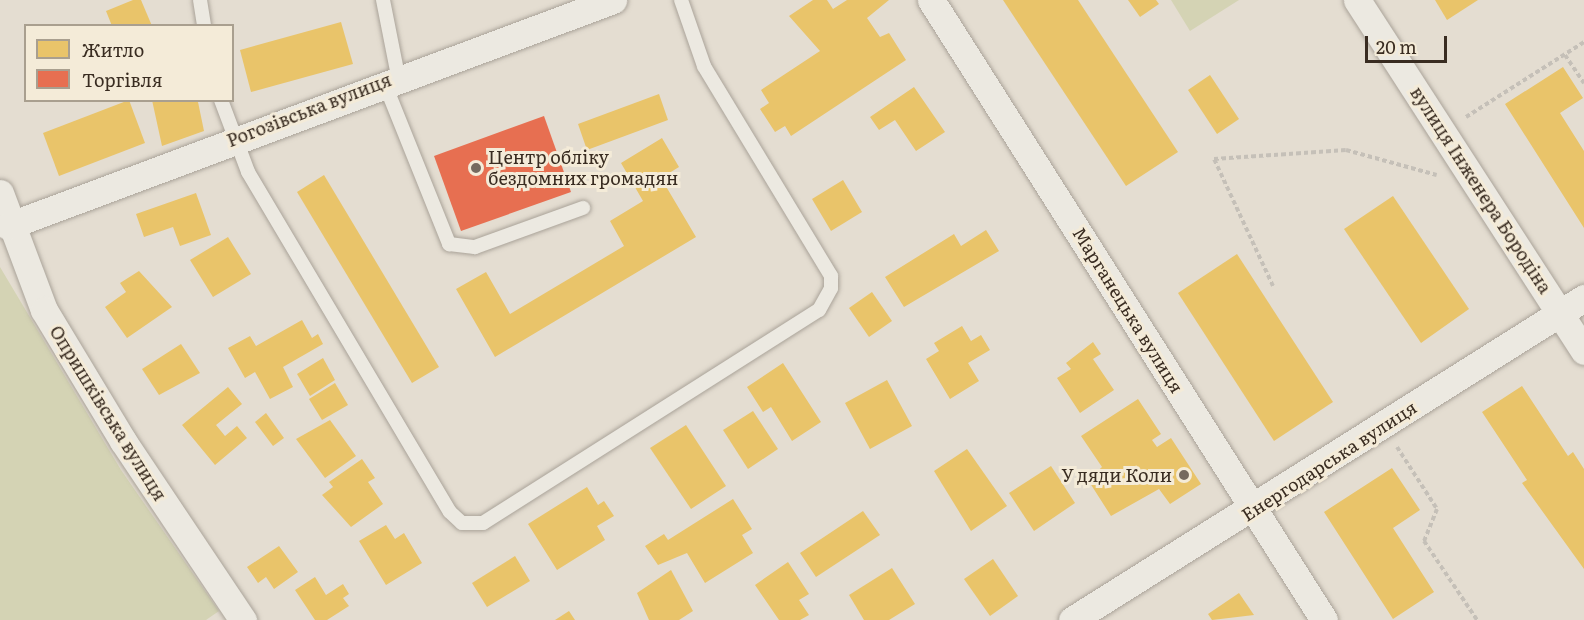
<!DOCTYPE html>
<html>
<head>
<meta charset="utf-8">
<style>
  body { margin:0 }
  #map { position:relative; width:1584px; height:620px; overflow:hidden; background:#e4ddd1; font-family:Literata,serif }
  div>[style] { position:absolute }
  .green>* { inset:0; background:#d4d3b4 }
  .homes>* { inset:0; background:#e9c46a }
  .shops>* { inset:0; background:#e76f51 }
  .path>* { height:4px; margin-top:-2px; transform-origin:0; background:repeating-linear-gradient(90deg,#c5c0b8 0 4.5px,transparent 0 7.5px) }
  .roads { filter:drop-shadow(0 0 2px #aaa399) drop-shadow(0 0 2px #aaa399) }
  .lane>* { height:14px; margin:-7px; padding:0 7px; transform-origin:7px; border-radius:7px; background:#ece9e1 }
  .street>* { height:27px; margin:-13.5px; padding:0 13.5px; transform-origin:13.5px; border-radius:13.5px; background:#ece9e1 }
  .dots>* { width:16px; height:16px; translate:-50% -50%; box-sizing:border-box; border:3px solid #f4ebd8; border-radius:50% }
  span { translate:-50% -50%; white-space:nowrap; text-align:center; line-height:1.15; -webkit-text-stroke:6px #f4ebd8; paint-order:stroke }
  .street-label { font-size:18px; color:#392c21 }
  .poi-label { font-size:18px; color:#392c21 }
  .left { translate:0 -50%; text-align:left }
  .right { translate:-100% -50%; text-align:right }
  .legend { position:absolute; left:24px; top:24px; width:210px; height:78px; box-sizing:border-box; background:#f4ebd8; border:2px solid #a99f8f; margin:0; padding:8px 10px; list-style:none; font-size:18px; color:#392c21 }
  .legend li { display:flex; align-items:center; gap:12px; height:30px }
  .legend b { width:30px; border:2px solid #a99f8f }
  .scale { position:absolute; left:1365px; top:36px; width:82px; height:27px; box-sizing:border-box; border:3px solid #392c21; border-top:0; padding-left:8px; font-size:18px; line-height:21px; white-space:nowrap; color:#392c21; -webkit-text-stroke:4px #f4ebd8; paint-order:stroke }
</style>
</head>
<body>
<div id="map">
  <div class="green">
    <div style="clip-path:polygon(1171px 0,1239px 0,1190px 31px)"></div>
    <div style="clip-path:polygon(0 267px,121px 470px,219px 611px,206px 620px,0 620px)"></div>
  </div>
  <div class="homes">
    <div style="clip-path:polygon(133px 0,141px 0,152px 26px,112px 26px,106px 11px)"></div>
    <div style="clip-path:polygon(813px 0,827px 0,833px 9px,847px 0,889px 0,867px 18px,880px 37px,889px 33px,906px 60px,791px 136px,785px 126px,775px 132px,760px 109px,769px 103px,761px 90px,820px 51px,789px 16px)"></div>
    <div style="clip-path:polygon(1003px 0,1078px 0,1178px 152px,1126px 186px)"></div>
    <div style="clip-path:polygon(1128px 0,1156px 0,1159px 4px,1140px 17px)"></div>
    <div style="clip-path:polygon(1435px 0,1478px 0,1447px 20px)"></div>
    <div style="clip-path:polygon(341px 22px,353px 64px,251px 92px,240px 50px)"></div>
    <div style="clip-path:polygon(1563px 67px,1583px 98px,1560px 113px,1584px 151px,1584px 228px,1505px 104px)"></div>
    <div style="clip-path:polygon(1210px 75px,1239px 119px,1217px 134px,1188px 90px)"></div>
    <div style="clip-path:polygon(914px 87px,945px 132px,916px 151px,895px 120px,879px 130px,870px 117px)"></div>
    <div style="clip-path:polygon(659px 94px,668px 120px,587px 150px,578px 124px)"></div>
    <div style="clip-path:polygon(129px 100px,145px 143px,59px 176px,43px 133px)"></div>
    <div style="clip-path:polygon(152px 100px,198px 102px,204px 131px,162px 146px)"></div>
    <div style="clip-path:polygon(662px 138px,679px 167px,661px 178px,696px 237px,495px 357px,456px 289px,486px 272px,510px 314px,624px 246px,610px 221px,643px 201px,621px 163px)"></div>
    <div style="clip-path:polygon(324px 175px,439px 367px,412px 383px,297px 192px)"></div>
    <div style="clip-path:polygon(843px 180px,862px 212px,831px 231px,812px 199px)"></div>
    <div style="clip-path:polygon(196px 193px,211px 235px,180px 246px,173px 227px,144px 237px,136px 214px)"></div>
    <div style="clip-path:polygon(1393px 196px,1469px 309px,1421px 343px,1344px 229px)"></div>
    <div style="clip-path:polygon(986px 230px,999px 251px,904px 307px,885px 277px,954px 234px,961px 246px)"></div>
    <div style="clip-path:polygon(228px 237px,251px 274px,213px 297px,190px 260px)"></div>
    <div style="clip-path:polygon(1237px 254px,1333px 402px,1274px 441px,1178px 293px)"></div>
    <div style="clip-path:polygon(139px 271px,172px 307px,127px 338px,105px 307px,126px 292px,120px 283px)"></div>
    <div style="clip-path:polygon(872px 292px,892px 321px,869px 337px,849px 308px)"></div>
    <div style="clip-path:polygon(302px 320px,312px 338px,318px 334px,323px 344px,283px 367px,293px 387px,270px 399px,255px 372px,245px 378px,228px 348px,250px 336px,256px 346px)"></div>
    <div style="clip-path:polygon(962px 326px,971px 341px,981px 335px,990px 350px,968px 363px,979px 381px,950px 399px,926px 359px,939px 351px,934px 343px)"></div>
    <div style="clip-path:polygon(1093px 342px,1101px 354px,1093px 359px,1114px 390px,1080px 413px,1057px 378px,1071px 369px,1066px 363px)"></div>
    <div style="clip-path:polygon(181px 344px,200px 373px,159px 395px,142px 369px)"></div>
    <div style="clip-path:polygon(323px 358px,335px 380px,310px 396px,297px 374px)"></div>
    <div style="clip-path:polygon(783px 363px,821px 422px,792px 441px,771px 407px,763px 412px,747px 387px)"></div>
    <div style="clip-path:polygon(887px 380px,912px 426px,870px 449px,845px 403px)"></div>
    <div style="clip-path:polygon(335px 383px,348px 405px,322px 420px,309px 399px)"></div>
    <div style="clip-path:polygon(1522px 386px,1568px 456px,1573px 452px,1584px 469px,1584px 569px,1522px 483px,1527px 480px,1482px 412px)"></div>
    <div style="clip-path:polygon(228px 387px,242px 404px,216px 425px,225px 436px,237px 426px,247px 438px,215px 465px,182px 425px)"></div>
    <div style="clip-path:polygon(1138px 399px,1161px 434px,1152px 440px,1157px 447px,1171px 438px,1201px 484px,1170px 504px,1159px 489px,1111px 516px,1088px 480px,1102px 467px,1081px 436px)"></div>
    <div style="clip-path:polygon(753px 411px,778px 449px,748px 469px,723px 430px)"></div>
    <div style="clip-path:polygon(266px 413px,284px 438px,273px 446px,255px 422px)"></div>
    <div style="clip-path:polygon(330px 420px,356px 456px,325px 478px,296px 439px)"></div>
    <div style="clip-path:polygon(686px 425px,726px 486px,691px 509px,650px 448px)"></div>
    <div style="clip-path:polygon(967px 449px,1007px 506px,971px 531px,934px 471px)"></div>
    <div style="clip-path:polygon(362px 459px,375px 478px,368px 482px,383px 504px,351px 527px,322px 495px,333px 487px,329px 482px)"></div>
    <div style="clip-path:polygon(1051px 466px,1075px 503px,1034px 531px,1009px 493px)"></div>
    <div style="clip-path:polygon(1392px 468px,1420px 510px,1393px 528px,1434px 592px,1393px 619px,1324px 512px)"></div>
    <div style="clip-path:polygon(587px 487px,598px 505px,604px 501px,614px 516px,597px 526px,605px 540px,557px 570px,528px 524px)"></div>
    <div style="clip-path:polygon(733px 499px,752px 529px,742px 535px,753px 553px,705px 583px,687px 553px,658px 565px,645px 546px,664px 534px,668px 540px)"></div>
    <div style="clip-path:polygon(863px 511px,880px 535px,816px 577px,800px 553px)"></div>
    <div style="clip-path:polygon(386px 525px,395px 539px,404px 533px,422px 563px,386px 585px,359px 541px)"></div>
    <div style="clip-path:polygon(279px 546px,298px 572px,274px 589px,266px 577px,258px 583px,247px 567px)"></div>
    <div style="clip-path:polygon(515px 556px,530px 581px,487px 607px,472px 583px)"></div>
    <div style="clip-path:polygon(993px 559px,1018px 596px,990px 616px,964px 579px)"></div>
    <div style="clip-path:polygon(788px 562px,809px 594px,799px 600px,809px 615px,800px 620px,779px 620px,755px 585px)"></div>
    <div style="clip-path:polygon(892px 568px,915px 604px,889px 620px,864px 620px,849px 595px)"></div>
    <div style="clip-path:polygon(671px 570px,693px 611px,679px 620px,649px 620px,637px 593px)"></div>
    <div style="clip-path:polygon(315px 577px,326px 595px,343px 584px,349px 594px,343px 598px,349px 606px,327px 620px,315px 620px,295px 590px)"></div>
    <div style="clip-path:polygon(1239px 593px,1254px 615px,1212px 620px,1208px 614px)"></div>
    <div style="clip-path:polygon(569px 611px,575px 620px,555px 620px)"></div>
  </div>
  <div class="shops">
    <div style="clip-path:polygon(544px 116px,571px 192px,461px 231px,434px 156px)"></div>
  </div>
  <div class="path">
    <div style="left:1565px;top:55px;width:34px;rotate:56deg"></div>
    <div style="left:1466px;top:117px;width:140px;rotate:-32.4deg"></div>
    <div style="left:1273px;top:286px;width:140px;rotate:-114.9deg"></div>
    <div style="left:1214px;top:159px;width:132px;rotate:-3.9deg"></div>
    <div style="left:1346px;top:150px;width:94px;rotate:15.4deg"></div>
    <div style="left:1397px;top:447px;width:74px;rotate:57.2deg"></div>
    <div style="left:1437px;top:509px;width:35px;rotate:112deg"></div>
    <div style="left:1424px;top:541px;width:95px;rotate:56.1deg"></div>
  </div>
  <div class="roads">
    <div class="lane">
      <div style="left:200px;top:0;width:26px;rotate:81deg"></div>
      <div style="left:383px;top:0;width:77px;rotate:78.8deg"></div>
      <div style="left:384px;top:82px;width:175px;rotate:68.1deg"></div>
      <div style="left:449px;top:244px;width:26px;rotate:7deg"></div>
      <div style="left:475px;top:247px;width:115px;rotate:-19.9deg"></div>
      <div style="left:221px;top:100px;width:77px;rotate:69.4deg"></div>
      <div style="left:248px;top:172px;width:395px;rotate:59.3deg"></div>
      <div style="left:450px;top:512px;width:16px;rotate:43deg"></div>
      <div style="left:462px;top:523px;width:21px"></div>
      <div style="left:483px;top:523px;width:398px;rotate:-32.4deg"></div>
      <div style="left:819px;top:310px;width:25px;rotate:-61deg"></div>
      <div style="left:831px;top:288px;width:12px;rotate:-90deg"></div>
      <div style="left:831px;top:276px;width:245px;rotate:-121.2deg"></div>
      <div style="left:704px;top:66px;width:70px;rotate:-109.2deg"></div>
    </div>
    <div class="street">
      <div style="left:931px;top:0;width:734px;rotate:57.63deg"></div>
      <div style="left:1357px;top:0;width:418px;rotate:57.1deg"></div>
      <div style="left:0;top:193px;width:125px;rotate:69.4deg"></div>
      <div style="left:44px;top:310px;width:153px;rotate:58.9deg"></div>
      <div style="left:123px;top:441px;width:216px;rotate:56.2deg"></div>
      <div style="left:8px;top:226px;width:646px;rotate:-20.48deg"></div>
      <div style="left:1072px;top:620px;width:605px;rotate:-32.17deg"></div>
    </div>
  </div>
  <div class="dots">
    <div style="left:476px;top:168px;background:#756a5f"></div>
    <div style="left:1184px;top:475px;background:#756a5f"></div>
  </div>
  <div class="street-label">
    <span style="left:309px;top:110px;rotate:-21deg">Рогозівська вулиця</span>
    <span style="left:1481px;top:190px;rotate:57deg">вулиця Інженера Бородіна</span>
    <span style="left:1128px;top:310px;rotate:58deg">Марганецька вулиця</span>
    <span style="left:108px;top:413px;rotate:58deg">Опришківська вулиця</span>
    <span style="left:1329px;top:461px;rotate:-33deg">Енергодарська вулиця</span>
  </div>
  <div class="poi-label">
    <span class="left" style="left:488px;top:168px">Центр обліку<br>бездомних громадян</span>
    <span class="right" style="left:1172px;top:475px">У дяди Коли</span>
  </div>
  <ul class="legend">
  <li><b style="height:16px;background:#e9c46a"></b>Житло</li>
  <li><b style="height:16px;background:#e76f51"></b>Торгівля</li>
  </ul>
  <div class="scale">20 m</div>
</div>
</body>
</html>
